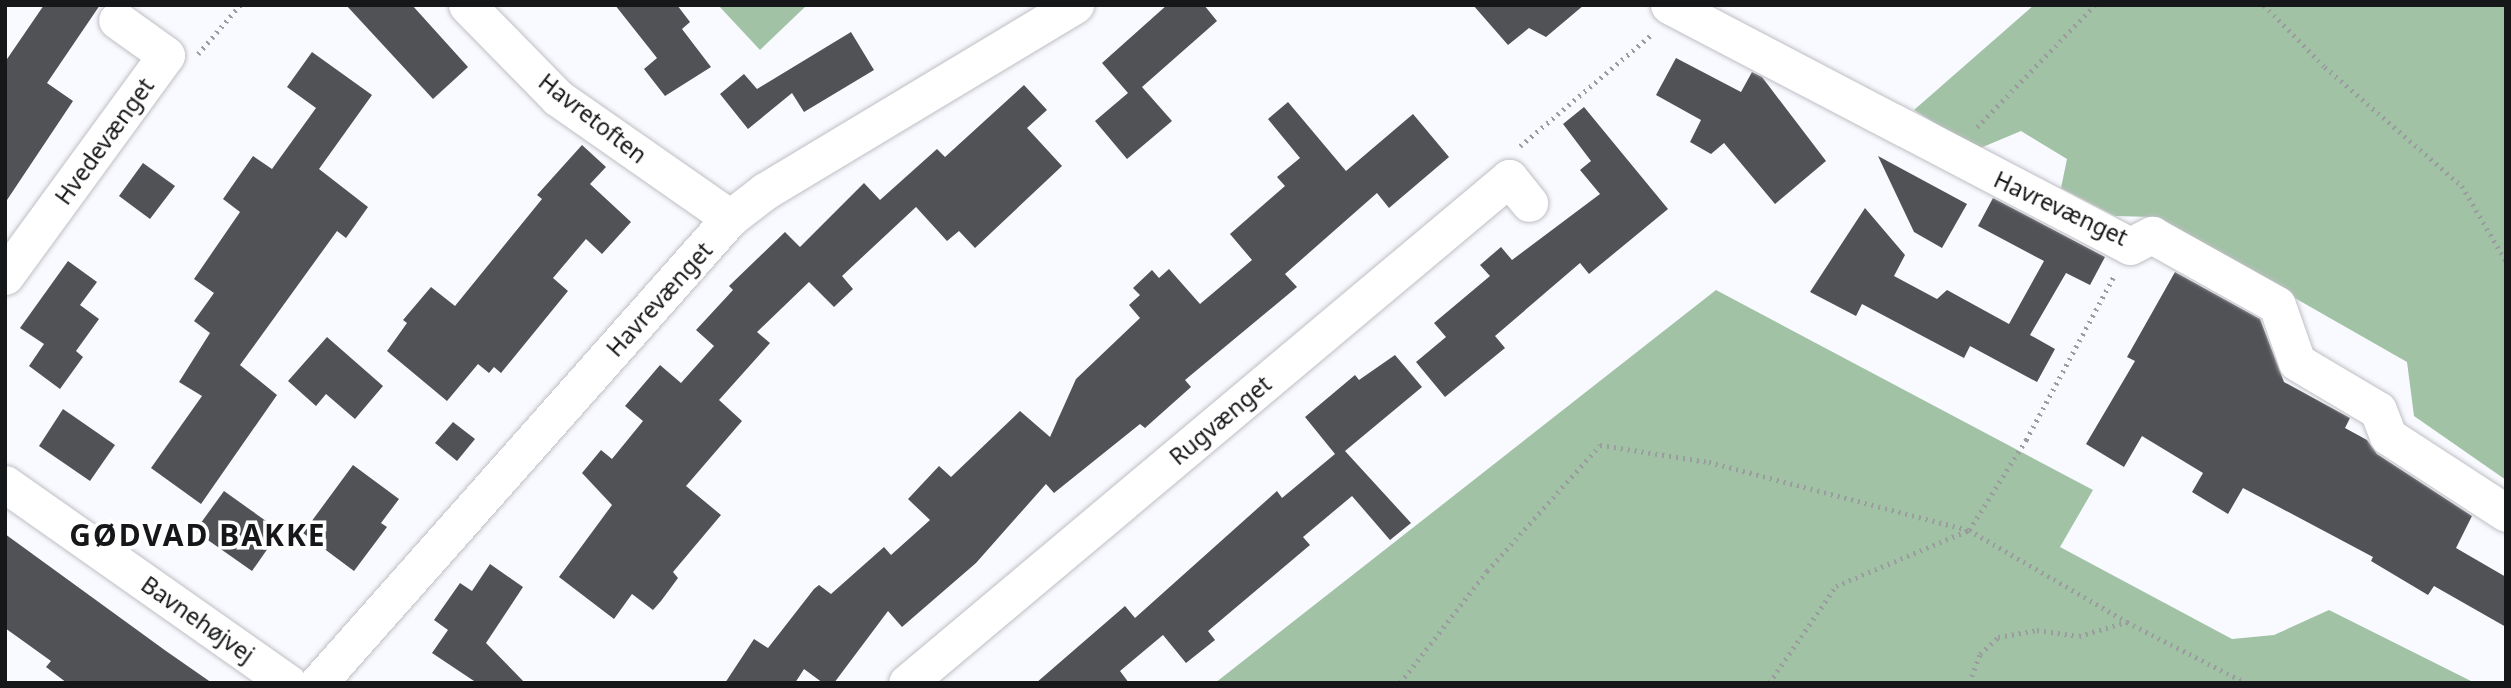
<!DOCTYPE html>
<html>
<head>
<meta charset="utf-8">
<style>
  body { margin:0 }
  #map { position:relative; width:2511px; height:688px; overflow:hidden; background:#f9faff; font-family:"Noto Sans",sans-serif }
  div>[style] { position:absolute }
  .forest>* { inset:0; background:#a1c2a5 }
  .building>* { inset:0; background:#515256 }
  .path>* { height:4.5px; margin-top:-2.25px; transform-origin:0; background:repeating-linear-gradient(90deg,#9b9c9f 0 2px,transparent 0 7px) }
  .roads { filter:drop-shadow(0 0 2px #bebfc3) drop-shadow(0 0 2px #bebfc3) }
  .minor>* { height:37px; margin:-18.5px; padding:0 18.5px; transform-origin:18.5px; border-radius:18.5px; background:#fff }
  span { translate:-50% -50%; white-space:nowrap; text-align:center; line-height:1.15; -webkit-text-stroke:7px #fff; paint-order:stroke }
  .street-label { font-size:23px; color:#161718 }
  .district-label { font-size:30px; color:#161718; font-weight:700; letter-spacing:2px }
  .frame { position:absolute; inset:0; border:7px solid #161718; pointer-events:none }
</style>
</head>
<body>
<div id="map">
  <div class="forest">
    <div style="clip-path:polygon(718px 5px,807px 5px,760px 50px)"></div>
    <div style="clip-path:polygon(2034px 5px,2506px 5px,2506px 480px,2414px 416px,2407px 362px,2153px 217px,2115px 216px,2061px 188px,2067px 159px,2021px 131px,1978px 149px,1914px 110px)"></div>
    <div style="clip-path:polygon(1716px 290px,2093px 490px,2060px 547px,2232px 639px,2274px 635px,2329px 610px,2475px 683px,1215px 683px)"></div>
  </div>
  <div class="building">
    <div style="clip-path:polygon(44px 5px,100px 5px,47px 83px,73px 101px,5px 203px,5px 62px)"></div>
    <div style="clip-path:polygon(346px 5px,412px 5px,468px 67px,433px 99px)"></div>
    <div style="clip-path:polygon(615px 5px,677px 5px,690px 22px,682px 29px,711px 67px,665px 96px,644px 69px,657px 58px)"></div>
    <div style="clip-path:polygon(1167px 5px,1204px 5px,1217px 21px,1142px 87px,1172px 121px,1127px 159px,1095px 121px,1128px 93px,1102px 63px)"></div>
    <div style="clip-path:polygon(1473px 5px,1584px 5px,1546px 37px,1529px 28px,1508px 45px)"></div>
    <div style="clip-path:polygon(851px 32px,874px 70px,804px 112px,792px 93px,748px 129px,720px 94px,744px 74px,757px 89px)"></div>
    <div style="clip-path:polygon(312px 52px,372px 95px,319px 169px,368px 207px,346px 238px,337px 231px,240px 365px,277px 395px,201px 504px,151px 468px,202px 396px,179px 382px,210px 333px,194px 321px,214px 293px,194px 279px,240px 212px,223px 199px,253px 156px,272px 169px,316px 108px,287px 87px)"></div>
    <div style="clip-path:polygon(1676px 58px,1741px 92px,1752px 72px,1762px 77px,1826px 161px,1775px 204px,1724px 143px,1711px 154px,1690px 142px,1701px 120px,1656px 95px)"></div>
    <div style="clip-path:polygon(1024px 85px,1047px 110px,1027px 128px,1062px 166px,975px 248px,959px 231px,947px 241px,916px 207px,842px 276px,853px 289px,834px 307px,809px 282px,757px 332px,770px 343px,719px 400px,742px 421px,686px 486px,721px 515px,673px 572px,678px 578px,661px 601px,653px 610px,632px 594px,614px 619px,559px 577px,612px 505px,582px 473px,601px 450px,612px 459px,643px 421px,625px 406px,660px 365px,681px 383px,714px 346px,696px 330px,733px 290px,729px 286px,785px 232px,800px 247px,864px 183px,880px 200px,937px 149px,945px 157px)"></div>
    <div style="clip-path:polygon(1288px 102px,1346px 171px,1413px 114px,1449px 157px,1389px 208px,1377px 193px,1285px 274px,1297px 287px,1185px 380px,1191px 387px,1145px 428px,1140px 424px,1054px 493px,1046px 484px,976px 563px,902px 627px,888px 611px,834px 683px,823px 683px,804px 669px,795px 683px,725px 683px,754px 639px,768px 648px,814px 589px,819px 585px,831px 594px,884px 547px,891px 555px,930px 520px,908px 499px,939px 466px,951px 477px,1020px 411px,1050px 437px,1076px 379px,1140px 318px,1129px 305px,1140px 295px,1133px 288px,1152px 270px,1159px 278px,1169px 269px,1200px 304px,1252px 260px,1230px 234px,1285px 186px,1277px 177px,1300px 158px,1268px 119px)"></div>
    <div style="clip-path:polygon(1584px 107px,1668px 209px,1589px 274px,1580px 263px,1495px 336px,1505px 348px,1445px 397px,1416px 362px,1446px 337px,1434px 323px,1490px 276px,1480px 265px,1501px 247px,1512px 260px,1600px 194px,1580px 170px,1591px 161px,1563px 124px)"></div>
    <div style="clip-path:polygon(582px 145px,606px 167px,590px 184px,631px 222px,602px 254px,586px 239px,553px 278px,568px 291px,501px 373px,494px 367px,489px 373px,478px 364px,447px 401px,387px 351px,407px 323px,403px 320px,431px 287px,455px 306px,542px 199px,537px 195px)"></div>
    <div style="clip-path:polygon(1878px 156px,1967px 204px,1942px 248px,1914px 232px)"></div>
    <div style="clip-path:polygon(143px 163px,175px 186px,150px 219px,119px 196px)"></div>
    <div style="clip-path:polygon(1993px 198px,2105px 257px,2090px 285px,2066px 273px,2030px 335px,2055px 349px,2037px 382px,1970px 346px,1964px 358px,1862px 304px,1856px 316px,1810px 292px,1865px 208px,1905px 255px,1894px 276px,1937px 299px,1947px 290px,2009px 324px,2044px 261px,1978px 226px)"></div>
    <div style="clip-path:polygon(68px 261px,97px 282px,80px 305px,99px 319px,76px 351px,83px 357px,60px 389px,29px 366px,44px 344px,20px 328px)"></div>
    <div style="clip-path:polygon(2175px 272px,2260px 319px,2284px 382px,2350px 418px,2345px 428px,2367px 440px,2377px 454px,2472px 516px,2456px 548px,2506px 577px,2506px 627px,2434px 586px,2428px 595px,2371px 561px,2373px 557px,2243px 488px,2228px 514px,2192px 492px,2203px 473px,2142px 436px,2124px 467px,2086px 444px,2135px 361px,2127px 357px)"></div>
    <div style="clip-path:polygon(327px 337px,383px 386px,355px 419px,326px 394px,316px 406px,288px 381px)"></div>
    <div style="clip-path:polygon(1395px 355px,1422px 387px,1345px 451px,1411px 523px,1390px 540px,1352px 496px,1303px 537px,1310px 545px,1208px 631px,1215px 640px,1186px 663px,1163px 635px,1120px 671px,1129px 683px,1036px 683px,1125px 606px,1135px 618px,1277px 491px,1282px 498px,1335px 454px,1305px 417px,1355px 375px,1359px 380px)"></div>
    <div style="clip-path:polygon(63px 409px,115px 445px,90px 481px,39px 446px)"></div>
    <div style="clip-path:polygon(453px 422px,475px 439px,457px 461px,435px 443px)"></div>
    <div style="clip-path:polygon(353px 465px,399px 499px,381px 523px,387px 527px,354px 571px,303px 533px)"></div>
    <div style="clip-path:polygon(224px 491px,280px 531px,252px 571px,195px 531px)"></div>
    <div style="clip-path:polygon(5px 534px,166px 651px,212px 683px,67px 683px,46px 667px,51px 661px,5px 628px)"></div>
    <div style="clip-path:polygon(490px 564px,523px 587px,486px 643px,525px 683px,477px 683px,432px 653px,448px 630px,434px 620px,460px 583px,472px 591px)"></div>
  </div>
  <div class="path">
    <div style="left:2264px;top:5px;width:87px;rotate:45.5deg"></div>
    <div style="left:2325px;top:67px;width:181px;rotate:41deg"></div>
    <div style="left:2462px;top:186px;width:87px;rotate:59.6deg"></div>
    <div style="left:198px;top:54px;width:65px;rotate:-49.4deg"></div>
    <div style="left:1977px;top:127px;width:170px;rotate:-46deg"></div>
    <div style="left:1520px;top:146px;width:173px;rotate:-40.3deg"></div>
    <div style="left:1400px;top:683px;width:142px;rotate:-52.2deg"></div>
    <div style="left:1487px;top:571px;width:169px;rotate:-48.1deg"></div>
    <div style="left:1600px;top:445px;width:110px;rotate:8.9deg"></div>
    <div style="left:1709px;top:462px;width:269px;rotate:14.7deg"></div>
    <div style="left:1969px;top:530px;width:107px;rotate:-57.7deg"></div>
    <div style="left:2026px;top:440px;width:188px;rotate:-61.8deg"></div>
    <div style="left:1769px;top:683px;width:118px;rotate:-55.4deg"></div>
    <div style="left:1836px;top:586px;width:144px;rotate:-22.8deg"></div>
    <div style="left:1969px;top:530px;width:183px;rotate:30.2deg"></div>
    <div style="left:2127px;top:622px;width:134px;rotate:27.1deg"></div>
    <div style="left:1969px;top:683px;width:31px;rotate:-69deg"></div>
    <div style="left:1980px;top:654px;width:25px;rotate:-43deg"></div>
    <div style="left:1998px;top:637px;width:40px;rotate:-10deg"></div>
    <div style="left:2037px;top:630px;width:42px;rotate:8.1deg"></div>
    <div style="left:2079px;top:636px;width:50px;rotate:-16.3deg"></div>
  </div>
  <div class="roads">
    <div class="minor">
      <div style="left:467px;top:5px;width:130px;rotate:45.6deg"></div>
      <div style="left:558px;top:98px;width:210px;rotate:34.9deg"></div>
      <div style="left:1669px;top:5px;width:520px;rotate:27.6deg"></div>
      <div style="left:2130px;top:246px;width:25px;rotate:-27deg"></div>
      <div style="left:2152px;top:235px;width:143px;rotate:29.2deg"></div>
      <div style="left:2277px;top:305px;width:60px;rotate:70.7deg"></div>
      <div style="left:2297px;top:362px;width:94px;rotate:30.7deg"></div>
      <div style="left:2378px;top:410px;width:28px;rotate:69deg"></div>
      <div style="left:2388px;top:436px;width:141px;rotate:33.1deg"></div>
      <div style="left:5px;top:276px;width:273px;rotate:-53.9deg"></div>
      <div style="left:166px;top:55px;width:60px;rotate:-144.5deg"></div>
      <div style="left:5px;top:484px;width:346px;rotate:35.1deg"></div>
      <div style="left:318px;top:683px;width:621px;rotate:-48.46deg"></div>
      <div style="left:730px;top:218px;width:44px;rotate:-37.6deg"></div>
      <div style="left:765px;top:191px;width:362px;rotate:-31deg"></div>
      <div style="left:907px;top:683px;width:786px;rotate:-39.99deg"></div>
      <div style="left:1509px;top:178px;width:32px;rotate:51deg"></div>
    </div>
  </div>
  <div class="street-label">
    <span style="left:593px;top:118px;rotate:38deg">Havretoften</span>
    <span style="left:104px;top:141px;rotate:-54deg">Hvedevænget</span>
    <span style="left:2061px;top:208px;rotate:25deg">Havrevænget</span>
    <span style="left:659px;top:299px;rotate:-48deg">Havrevænget</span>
    <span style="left:1220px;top:420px;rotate:-40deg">Rugvænget</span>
    <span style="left:198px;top:619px;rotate:35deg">Bavnehøjvej</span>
  </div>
  <div class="district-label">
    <span style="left:198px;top:535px">GØDVAD BAKKE</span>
  </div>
  <div class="frame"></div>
</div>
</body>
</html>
